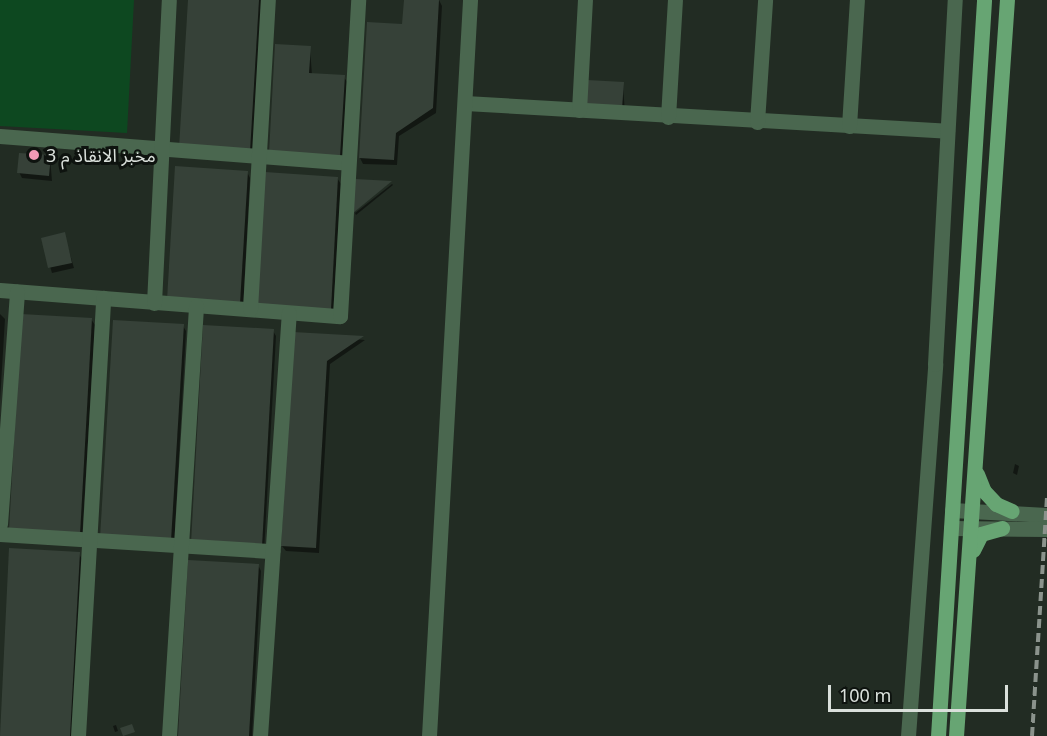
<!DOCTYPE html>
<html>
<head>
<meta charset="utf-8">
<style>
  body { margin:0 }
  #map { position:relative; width:1047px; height:736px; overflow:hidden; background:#222c23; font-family:"Noto Sans","Noto Sans Arabic",sans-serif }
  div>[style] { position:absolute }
  .green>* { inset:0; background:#0d4820 }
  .shadow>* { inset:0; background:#0007 }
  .building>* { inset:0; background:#364138 }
  .minor>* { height:15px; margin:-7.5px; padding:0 7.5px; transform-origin:7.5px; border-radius:7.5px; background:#4a674f }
  .major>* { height:15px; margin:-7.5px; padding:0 7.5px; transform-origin:7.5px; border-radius:7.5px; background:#67a573 }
  .rail>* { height:4px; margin-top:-2px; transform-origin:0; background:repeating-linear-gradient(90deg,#8b938c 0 9px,transparent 0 13.5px) }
  .dots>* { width:16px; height:16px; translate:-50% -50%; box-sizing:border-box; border:3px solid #0e130f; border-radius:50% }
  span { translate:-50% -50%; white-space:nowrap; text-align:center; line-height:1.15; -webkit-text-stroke:6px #0e130f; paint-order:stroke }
  .poi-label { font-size:18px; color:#dae0db }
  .left { translate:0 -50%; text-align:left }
  .scale { position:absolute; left:828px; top:685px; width:180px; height:27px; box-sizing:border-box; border:3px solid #dae0db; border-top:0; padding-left:8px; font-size:18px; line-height:21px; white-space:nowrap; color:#dae0db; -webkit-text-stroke:4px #0e130f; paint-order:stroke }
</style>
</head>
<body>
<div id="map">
  <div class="green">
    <div style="clip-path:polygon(0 0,134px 0,127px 133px,0 126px)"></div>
  </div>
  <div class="shadow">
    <div style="clip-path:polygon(189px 0,262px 0,253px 157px)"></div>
    <div style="clip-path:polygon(405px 0,439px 0,442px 6px,436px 113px,399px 136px,397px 165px,363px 164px,360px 158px,368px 24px,404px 26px)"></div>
    <div style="clip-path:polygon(310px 48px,312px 75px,344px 77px,347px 82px,342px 162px,273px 158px)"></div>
    <div style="clip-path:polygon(623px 84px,625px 115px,587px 107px)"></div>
    <div style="clip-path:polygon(50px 157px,52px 181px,22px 178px,19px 172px)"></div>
    <div style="clip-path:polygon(247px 172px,250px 178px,243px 309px,172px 305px)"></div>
    <div style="clip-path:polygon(267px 174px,337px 178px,341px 184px,333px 315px)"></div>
    <div style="clip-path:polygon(392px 184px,393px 185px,356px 215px,355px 213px)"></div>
    <div style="clip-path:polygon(64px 234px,74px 268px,52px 273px,42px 239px)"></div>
    <div style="clip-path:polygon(0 314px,5px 319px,0 401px)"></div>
    <div style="clip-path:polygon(91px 319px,95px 325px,82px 540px,14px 536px)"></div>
    <div style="clip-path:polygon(183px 326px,186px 331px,174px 547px,105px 543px)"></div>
    <div style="clip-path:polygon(273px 331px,276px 336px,264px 552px,196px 548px)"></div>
    <div style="clip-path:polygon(295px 334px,365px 340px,330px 364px,319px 553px,286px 551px,282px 546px)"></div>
    <div style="clip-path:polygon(1015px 464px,1019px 466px,1017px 475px,1013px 473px)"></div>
    <div style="clip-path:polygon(79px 554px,82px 559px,72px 736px,0 736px)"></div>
    <div style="clip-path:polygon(258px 565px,261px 571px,252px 736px,179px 736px)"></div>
    <div style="clip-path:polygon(116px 725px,118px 731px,115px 732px,113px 726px)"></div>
  </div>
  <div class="building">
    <div style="clip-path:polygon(188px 0,259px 0,250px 152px,179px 148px)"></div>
    <div style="clip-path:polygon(404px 0,439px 0,433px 108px,396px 133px,394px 160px,359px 158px,367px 22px,402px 24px)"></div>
    <div style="clip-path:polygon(275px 44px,311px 46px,309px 73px,345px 75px,340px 157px,269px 153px)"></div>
    <div style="clip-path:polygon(587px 80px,624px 82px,622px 109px,586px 108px)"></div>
    <div style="clip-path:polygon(19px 153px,51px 155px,49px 176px,17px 173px)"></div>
    <div style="clip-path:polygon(175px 166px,248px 171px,240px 304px,167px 300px)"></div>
    <div style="clip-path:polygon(265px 172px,338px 177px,331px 310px,257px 306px)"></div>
    <div style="clip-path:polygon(355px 179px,392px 181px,353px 213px)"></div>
    <div style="clip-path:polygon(65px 232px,72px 263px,48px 268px,41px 238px)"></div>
    <div style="clip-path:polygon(21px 314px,92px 318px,80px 535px,9px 531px)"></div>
    <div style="clip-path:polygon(113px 320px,184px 324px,171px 541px,100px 538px)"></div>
    <div style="clip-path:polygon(203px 325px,274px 329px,262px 547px,191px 543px)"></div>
    <div style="clip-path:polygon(293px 332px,364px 336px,327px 361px,316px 548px,281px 546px)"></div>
    <div style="clip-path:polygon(9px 548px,80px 552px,70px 736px,0 736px)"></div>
    <div style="clip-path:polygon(188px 560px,259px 564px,249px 736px,178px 736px)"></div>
    <div style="clip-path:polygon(132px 724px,135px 732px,123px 736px,120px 728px)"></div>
  </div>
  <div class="minor">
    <div style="left:465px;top:103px;width:483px;rotate:3.3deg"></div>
    <div style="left:579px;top:110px;width:110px;rotate:-86.9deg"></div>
    <div style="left:668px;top:117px;width:117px;rotate:-86.6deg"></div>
    <div style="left:757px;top:122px;width:122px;rotate:-86.2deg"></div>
    <div style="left:849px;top:126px;width:126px;rotate:-86.4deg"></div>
    <div style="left:0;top:136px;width:349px;rotate:4.4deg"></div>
    <div style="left:0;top:290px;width:341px;rotate:4.4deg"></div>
    <div style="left:340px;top:316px;width:317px;rotate:-86.7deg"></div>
    <div style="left:154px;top:303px;width:303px;rotate:-87.2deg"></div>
    <div style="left:250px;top:309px;width:310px;rotate:-86.7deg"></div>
    <div style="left:952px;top:510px;width:95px;rotate:3deg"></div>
    <div style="left:0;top:524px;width:233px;rotate:-85.8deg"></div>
    <div style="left:951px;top:528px;width:96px;rotate:0.6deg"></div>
    <div style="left:0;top:534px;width:273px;rotate:3.6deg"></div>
    <div style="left:78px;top:736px;width:439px;rotate:-86.7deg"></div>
    <div style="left:169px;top:736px;width:431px;rotate:-86.4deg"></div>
    <div style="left:260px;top:736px;width:424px;rotate:-86.1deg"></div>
    <div style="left:429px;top:736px;width:737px;rotate:-86.81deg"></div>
    <div style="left:908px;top:736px;width:373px;rotate:-85.8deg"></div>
    <div style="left:935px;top:364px;width:365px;rotate:-86.9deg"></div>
  </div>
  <div class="major">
    <div style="left:977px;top:474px;width:18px;rotate:68deg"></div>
    <div style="left:984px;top:491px;width:18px;rotate:47deg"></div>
    <div style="left:996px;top:504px;width:17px;rotate:24deg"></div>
    <div style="left:973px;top:550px;width:18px;rotate:-63deg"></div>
    <div style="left:981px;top:534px;width:22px;rotate:-16deg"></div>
    <div style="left:938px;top:736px;width:737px;rotate:-86.42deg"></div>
    <div style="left:956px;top:736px;width:738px;rotate:-86.04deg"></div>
  </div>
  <div class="rail">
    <div style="left:1032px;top:736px;width:241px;rotate:-86.4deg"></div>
  </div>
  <div class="dots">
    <div style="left:34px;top:155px;background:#f09ab5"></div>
  </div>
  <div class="poi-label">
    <span class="left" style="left:46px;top:155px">مخبز الانقاذ م 3</span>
  </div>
  <div class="scale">100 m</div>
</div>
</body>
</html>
